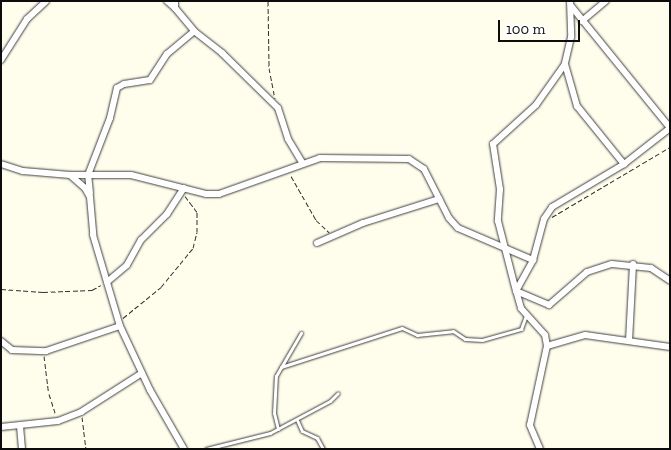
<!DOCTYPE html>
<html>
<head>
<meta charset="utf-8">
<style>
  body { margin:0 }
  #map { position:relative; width:671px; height:450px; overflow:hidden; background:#fffdec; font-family:"Zilla Slab",serif }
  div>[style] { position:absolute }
  .path>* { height:1px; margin-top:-0.5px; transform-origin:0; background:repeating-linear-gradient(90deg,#2e2e2e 0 5px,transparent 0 7.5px) }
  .roads { filter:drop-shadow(0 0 1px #3f3f3f) drop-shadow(0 0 1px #3f3f3f) }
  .service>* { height:3px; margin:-1.5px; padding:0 1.5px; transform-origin:1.5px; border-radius:1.5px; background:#fff }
  .minor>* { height:6px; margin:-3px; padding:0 3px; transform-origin:3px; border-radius:3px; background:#fff }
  span { translate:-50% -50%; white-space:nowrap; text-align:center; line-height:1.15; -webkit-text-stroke:5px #fff; paint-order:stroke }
  .frame { position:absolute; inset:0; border:2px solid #0c0c0c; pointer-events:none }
  .scale { position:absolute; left:498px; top:20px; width:82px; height:22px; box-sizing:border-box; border:2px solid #0c0c0c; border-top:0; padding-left:6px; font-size:15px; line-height:18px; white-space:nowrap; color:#0c0c0c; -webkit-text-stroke:4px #fff; paint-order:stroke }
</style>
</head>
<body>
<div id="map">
  <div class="path">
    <div style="left:268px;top:1px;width:67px;rotate:89.1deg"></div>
    <div style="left:269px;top:68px;width:31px;rotate:79deg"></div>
    <div style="left:291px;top:176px;width:51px;rotate:60.4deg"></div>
    <div style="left:316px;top:220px;width:18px;rotate:43deg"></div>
    <div style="left:552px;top:217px;width:137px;rotate:-30.7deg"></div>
    <div style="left:1px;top:289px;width:42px;rotate:4.1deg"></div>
    <div style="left:43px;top:292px;width:49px;rotate:-2.3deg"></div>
    <div style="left:92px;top:290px;width:10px;rotate:-29deg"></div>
    <div style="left:123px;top:318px;width:49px;rotate:-39.2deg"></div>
    <div style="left:161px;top:287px;width:50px;rotate:-50.6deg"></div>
    <div style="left:193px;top:248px;width:16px;rotate:-76deg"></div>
    <div style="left:197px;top:232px;width:20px;rotate:-90deg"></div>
    <div style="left:197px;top:212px;width:20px;rotate:-127deg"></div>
    <div style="left:44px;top:356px;width:38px;rotate:83deg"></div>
    <div style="left:49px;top:394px;width:22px;rotate:72deg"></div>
    <div style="left:82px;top:417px;width:32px;rotate:83deg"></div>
    <div style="left:156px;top:449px;width:5px"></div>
  </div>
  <div class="roads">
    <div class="service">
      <div style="left:281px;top:367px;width:127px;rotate:-17.9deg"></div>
      <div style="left:402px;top:328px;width:17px;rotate:25deg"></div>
      <div style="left:417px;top:335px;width:36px;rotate:-6deg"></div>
      <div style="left:453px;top:331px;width:14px;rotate:34deg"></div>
      <div style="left:465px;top:339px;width:17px;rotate:3deg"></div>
      <div style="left:482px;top:340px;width:41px;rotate:-15.8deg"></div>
      <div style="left:521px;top:329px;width:15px;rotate:-70deg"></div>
      <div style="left:297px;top:420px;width:12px;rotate:66deg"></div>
      <div style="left:302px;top:431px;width:17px;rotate:25deg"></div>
      <div style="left:317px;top:438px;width:13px;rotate:61deg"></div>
      <div style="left:278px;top:429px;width:16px;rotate:-104deg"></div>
      <div style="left:274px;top:413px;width:37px;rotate:-87deg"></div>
      <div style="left:276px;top:376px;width:50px;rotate:-59.8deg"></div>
      <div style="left:206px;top:449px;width:66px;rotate:-14deg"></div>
      <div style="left:270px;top:433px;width:68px;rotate:-28.1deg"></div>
      <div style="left:330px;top:401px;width:11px;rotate:-45deg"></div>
    </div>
    <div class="minor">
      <div style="left:167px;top:1px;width:11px;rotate:41deg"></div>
      <div style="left:175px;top:1px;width:7px;rotate:90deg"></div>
      <div style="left:175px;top:8px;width:30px;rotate:50deg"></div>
      <div style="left:194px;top:31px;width:36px;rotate:38deg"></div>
      <div style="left:222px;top:53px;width:78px;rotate:44.5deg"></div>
      <div style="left:278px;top:108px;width:33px;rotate:72deg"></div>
      <div style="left:288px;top:139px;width:27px;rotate:59deg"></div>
      <div style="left:570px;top:1px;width:36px;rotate:88deg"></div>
      <div style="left:571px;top:37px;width:28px;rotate:103deg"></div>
      <div style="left:565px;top:64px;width:50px;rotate:125.3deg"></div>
      <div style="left:536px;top:105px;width:58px;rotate:137.8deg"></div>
      <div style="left:493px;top:144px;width:46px;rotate:81.2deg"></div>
      <div style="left:500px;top:189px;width:32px;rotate:94deg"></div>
      <div style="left:498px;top:221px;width:72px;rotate:75.6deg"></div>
      <div style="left:516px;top:291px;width:36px;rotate:23deg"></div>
      <div style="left:549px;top:305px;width:50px;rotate:-41deg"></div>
      <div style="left:587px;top:272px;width:26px;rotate:-18deg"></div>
      <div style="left:612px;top:264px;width:39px;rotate:6deg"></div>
      <div style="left:651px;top:268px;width:23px;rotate:34deg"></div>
      <div style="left:571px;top:6px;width:157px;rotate:50.9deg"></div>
      <div style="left:582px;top:21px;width:31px;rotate:-40deg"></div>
      <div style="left:1px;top:60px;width:49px;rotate:-57.6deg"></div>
      <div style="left:27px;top:19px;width:26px;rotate:-43deg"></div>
      <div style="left:565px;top:64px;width:44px;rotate:74.1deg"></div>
      <div style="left:577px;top:106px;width:75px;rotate:51deg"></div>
      <div style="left:1px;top:164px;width:23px;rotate:18deg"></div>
      <div style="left:23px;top:171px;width:47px;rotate:4.9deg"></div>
      <div style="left:70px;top:175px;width:20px;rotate:41deg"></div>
      <div style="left:85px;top:188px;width:10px;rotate:61deg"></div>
      <div style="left:90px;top:197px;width:38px;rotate:85deg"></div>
      <div style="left:93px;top:235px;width:95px;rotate:73.5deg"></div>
      <div style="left:120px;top:326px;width:71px;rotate:64.9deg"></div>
      <div style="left:150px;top:390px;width:68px;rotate:60deg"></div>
      <div style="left:70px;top:175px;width:61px"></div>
      <div style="left:131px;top:175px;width:77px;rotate:14.2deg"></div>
      <div style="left:206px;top:194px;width:13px"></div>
      <div style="left:219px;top:194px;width:107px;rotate:-19.6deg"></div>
      <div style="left:320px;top:158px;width:89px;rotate:0.6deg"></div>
      <div style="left:409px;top:159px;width:18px;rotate:34deg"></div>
      <div style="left:424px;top:169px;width:55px;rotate:63deg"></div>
      <div style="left:449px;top:218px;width:13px;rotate:48deg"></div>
      <div style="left:458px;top:228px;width:82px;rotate:23.1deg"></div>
      <div style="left:90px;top:193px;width:18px;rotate:-96deg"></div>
      <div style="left:88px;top:175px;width:61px;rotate:-68.9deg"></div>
      <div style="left:110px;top:118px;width:31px;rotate:-77deg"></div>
      <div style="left:117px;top:88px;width:8px;rotate:-30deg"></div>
      <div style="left:124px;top:84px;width:26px;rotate:-9deg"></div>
      <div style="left:150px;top:80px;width:31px;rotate:-57deg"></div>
      <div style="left:167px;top:54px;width:35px;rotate:-40deg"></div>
      <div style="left:317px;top:243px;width:50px;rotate:-23.5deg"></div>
      <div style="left:363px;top:223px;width:80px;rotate:-17.5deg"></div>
      <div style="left:107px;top:282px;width:26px;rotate:-40deg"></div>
      <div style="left:127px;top:265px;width:29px;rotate:-61deg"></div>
      <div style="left:141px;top:240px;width:37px;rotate:-45deg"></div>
      <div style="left:167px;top:214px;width:31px;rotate:-57deg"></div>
      <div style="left:1px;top:341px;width:14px;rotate:39deg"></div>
      <div style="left:12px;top:350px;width:34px;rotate:2deg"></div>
      <div style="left:46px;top:351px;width:78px;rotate:-18.7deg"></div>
      <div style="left:629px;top:341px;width:77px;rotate:-87deg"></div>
      <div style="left:547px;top:346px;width:40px;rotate:-16deg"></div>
      <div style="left:585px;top:335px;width:86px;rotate:8deg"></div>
      <div style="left:20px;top:426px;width:23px;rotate:85deg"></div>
      <div style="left:1px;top:427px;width:57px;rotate:-6deg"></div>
      <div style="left:58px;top:421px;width:25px;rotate:-21deg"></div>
      <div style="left:81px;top:412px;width:72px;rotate:-32.6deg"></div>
      <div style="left:540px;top:449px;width:26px;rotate:-113deg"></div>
      <div style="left:530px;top:425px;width:81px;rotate:-77.9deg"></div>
      <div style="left:547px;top:346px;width:11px;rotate:-100deg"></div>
      <div style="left:545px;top:335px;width:36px;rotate:-132deg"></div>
      <div style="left:521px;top:308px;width:18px;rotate:-106deg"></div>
      <div style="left:516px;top:291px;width:35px;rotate:-61deg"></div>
      <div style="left:533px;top:260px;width:42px;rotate:-75deg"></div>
      <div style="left:544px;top:219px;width:14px;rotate:-56deg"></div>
      <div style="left:552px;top:207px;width:84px;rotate:-30.8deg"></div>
      <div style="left:624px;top:164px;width:58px;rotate:-38deg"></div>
    </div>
  </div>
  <div class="frame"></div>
  <div class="scale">100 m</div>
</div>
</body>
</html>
